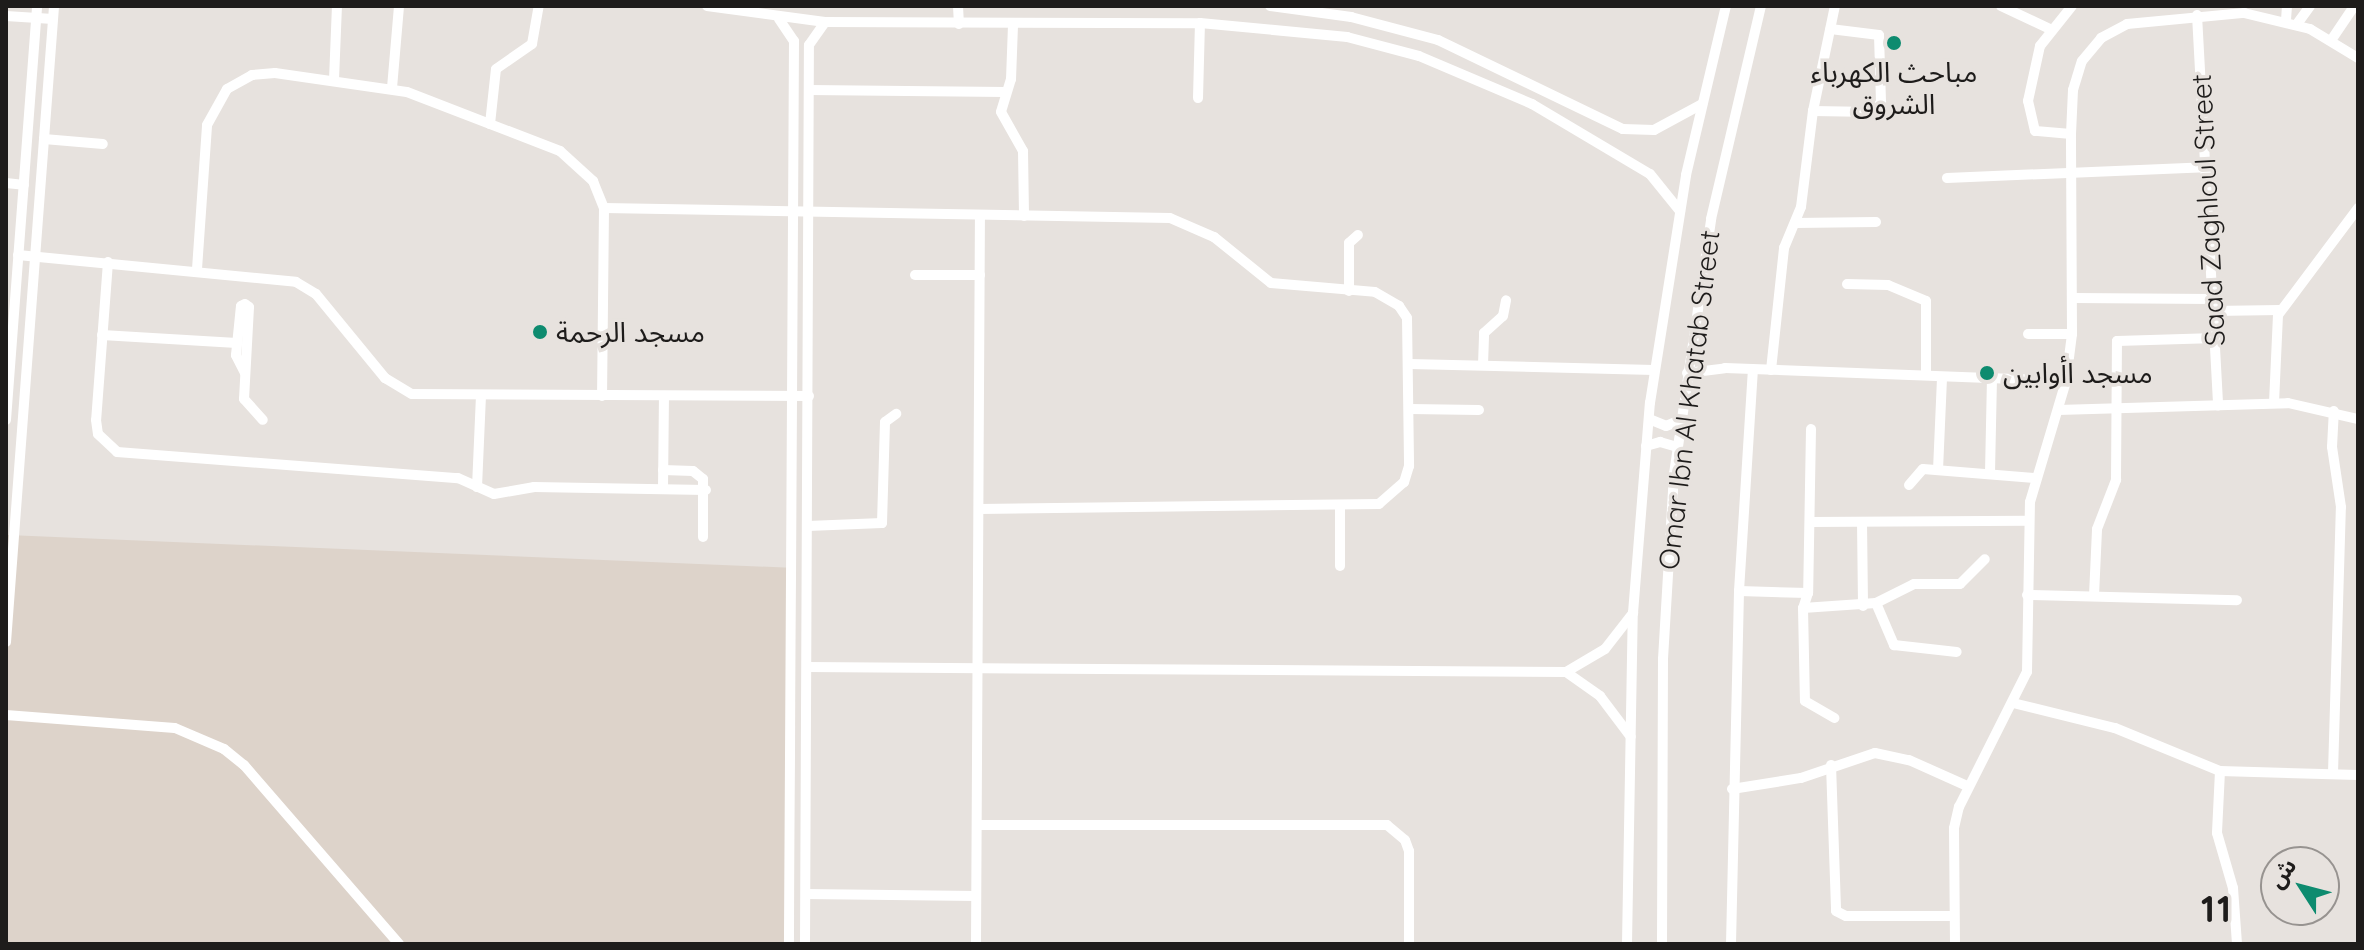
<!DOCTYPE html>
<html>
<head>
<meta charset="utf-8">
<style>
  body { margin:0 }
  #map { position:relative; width:2364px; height:950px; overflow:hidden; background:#e7e2de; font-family:Quicksand,"Noto Sans Arabic",sans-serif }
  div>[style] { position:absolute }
  .built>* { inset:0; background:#ddd3ca }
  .minor>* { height:10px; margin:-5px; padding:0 5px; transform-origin:5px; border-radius:5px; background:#fff }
  .dots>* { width:22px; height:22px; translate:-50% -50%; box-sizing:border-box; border:4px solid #e7e2de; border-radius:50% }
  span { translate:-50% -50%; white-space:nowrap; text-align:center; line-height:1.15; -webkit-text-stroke:7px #e7e2de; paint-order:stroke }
  .poi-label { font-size:28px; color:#1e1c1b }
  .left { translate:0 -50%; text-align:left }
  .street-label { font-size:28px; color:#1e1c1b }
  .district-label { font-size:36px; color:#1e1c1b; font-weight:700; letter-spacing:2px }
  .frame { position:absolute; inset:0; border:8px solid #1e1c1b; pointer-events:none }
  .north { position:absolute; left:2260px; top:846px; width:80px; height:80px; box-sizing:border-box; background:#e7e2de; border:2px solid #979390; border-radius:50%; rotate:306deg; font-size:22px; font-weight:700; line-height:32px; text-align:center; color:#1e1c1b }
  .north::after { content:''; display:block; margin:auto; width:28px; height:36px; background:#0e8b6f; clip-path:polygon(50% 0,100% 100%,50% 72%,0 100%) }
</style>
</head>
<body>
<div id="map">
  <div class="built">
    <div style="clip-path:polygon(8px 535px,796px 568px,794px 944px,6px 944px)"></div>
  </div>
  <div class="minor">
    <div style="left:707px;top:6px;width:119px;rotate:7.7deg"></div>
    <div style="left:825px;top:22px;width:375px;rotate:0.2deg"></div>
    <div style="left:1200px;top:23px;width:148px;rotate:5.4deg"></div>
    <div style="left:1347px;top:37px;width:74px;rotate:14.8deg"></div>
    <div style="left:1419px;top:56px;width:123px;rotate:23deg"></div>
    <div style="left:1532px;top:104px;width:137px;rotate:30.7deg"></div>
    <div style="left:1650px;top:174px;width:48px;rotate:51deg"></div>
    <div style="left:958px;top:6px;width:18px;rotate:87deg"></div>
    <div style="left:1270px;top:6px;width:82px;rotate:7.7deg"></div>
    <div style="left:1351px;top:17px;width:90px;rotate:14.8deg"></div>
    <div style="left:1438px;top:40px;width:205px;rotate:25.7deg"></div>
    <div style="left:1623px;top:129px;width:31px;rotate:2deg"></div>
    <div style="left:1654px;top:130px;width:55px;rotate:-28.4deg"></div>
    <div style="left:2001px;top:6px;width:54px;rotate:25.1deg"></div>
    <div style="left:2197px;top:15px;width:391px;rotate:86.9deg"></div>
    <div style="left:6px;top:16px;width:47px;rotate:3.7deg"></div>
    <div style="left:779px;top:19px;width:27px;rotate:56deg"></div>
    <div style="left:794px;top:41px;width:903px;rotate:90.32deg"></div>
    <div style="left:2286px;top:20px;width:14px;rotate:-86deg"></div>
    <div style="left:2297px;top:24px;width:22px;rotate:-54deg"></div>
    <div style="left:1013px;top:25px;width:54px;rotate:92.1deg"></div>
    <div style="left:1011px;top:79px;width:34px;rotate:107deg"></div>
    <div style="left:1001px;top:112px;width:45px;rotate:60.6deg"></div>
    <div style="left:1023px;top:151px;width:65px;rotate:89.1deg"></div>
    <div style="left:2332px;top:39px;width:40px;rotate:-56deg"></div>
    <div style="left:334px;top:80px;width:74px;rotate:-87.7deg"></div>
    <div style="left:392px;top:88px;width:82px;rotate:-85.1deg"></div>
    <div style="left:809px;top:90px;width:196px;rotate:0.6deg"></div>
    <div style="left:1198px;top:98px;width:75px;rotate:-88.5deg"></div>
    <div style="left:1813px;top:111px;width:60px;rotate:1deg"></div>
    <div style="left:1873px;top:112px;width:13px;rotate:-51deg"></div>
    <div style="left:1881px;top:102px;width:67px;rotate:-91.7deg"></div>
    <div style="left:1879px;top:35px;width:49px;rotate:-173deg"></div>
    <div style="left:490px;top:124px;width:55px;rotate:-83.8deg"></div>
    <div style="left:496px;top:69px;width:44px;rotate:-34.8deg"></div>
    <div style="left:532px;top:44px;width:39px;rotate:-80deg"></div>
    <div style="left:2071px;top:134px;width:36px;rotate:-175deg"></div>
    <div style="left:2035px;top:131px;width:31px;rotate:-103deg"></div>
    <div style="left:2028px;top:101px;width:56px;rotate:-77.7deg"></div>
    <div style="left:2040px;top:46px;width:51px;rotate:-51.3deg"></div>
    <div style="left:44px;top:139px;width:59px;rotate:4.8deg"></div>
    <div style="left:1947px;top:178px;width:258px;rotate:-2.4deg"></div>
    <div style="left:6px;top:183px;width:18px;rotate:6deg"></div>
    <div style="left:604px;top:208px;width:566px;rotate:1.01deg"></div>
    <div style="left:1170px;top:218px;width:48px;rotate:23.4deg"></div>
    <div style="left:1214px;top:237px;width:73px;rotate:38.9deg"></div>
    <div style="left:1271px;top:283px;width:104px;rotate:4.9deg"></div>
    <div style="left:1375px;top:292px;width:28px;rotate:30deg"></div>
    <div style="left:1399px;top:306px;width:14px;rotate:56deg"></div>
    <div style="left:1407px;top:318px;width:148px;rotate:89.2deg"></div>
    <div style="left:1409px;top:466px;width:17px;rotate:107deg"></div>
    <div style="left:1404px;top:482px;width:33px;rotate:139deg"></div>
    <div style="left:1379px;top:504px;width:400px;rotate:179.3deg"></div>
    <div style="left:1795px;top:223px;width:81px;rotate:-0.7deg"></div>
    <div style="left:18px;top:255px;width:279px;rotate:5.5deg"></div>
    <div style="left:296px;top:282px;width:23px;rotate:31deg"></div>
    <div style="left:316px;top:294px;width:109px;rotate:50.6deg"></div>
    <div style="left:385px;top:378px;width:31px;rotate:31deg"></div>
    <div style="left:412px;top:394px;width:397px;rotate:0.3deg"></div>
    <div style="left:108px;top:262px;width:158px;rotate:94.3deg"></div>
    <div style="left:96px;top:420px;width:14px;rotate:82deg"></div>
    <div style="left:98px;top:434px;width:26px;rotate:43deg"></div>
    <div style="left:117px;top:452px;width:342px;rotate:4.4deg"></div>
    <div style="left:458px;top:478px;width:39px;rotate:24deg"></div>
    <div style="left:494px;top:494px;width:41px;rotate:-9.9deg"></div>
    <div style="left:534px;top:487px;width:172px;rotate:1deg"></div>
    <div style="left:197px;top:269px;width:144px;rotate:-86deg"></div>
    <div style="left:207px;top:125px;width:41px;rotate:-60.9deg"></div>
    <div style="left:227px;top:89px;width:29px;rotate:-29deg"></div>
    <div style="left:252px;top:75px;width:23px;rotate:-5deg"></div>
    <div style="left:275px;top:73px;width:133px;rotate:8.2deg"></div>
    <div style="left:407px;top:92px;width:164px;rotate:21.1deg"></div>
    <div style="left:560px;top:151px;width:45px;rotate:42.3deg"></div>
    <div style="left:593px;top:181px;width:29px;rotate:68deg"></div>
    <div style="left:604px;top:208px;width:188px;rotate:90.6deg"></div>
    <div style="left:915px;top:275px;width:65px"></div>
    <div style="left:1847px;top:284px;width:41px;rotate:1.4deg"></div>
    <div style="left:1888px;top:285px;width:41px;rotate:22.8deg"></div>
    <div style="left:1926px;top:301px;width:74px;rotate:90deg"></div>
    <div style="left:1349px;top:291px;width:48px;rotate:-90deg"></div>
    <div style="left:1349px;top:243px;width:12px;rotate:-42deg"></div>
    <div style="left:2074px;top:298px;width:138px;rotate:0.4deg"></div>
    <div style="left:2213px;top:311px;width:67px;rotate:-0.9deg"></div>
    <div style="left:2028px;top:334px;width:44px"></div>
    <div style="left:102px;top:335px;width:135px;rotate:3.4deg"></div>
    <div style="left:1410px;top:364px;width:244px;rotate:1.4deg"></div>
    <div style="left:1483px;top:365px;width:32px;rotate:-88deg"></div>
    <div style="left:1484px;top:333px;width:25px;rotate:-42deg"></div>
    <div style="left:1503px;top:316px;width:16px;rotate:-79deg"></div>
    <div style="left:1771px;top:370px;width:123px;rotate:-83.9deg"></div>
    <div style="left:1784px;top:248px;width:44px;rotate:-67.5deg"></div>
    <div style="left:1801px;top:207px;width:97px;rotate:-82.9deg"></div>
    <div style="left:1813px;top:111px;width:107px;rotate:-78.2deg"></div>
    <div style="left:245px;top:373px;width:20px;rotate:-117deg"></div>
    <div style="left:236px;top:355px;width:49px;rotate:-84.2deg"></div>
    <div style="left:241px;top:306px;width:4px;rotate:-27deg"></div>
    <div style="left:245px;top:304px;width:5px;rotate:37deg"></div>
    <div style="left:249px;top:307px;width:92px;rotate:93.1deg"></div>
    <div style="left:244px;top:399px;width:28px;rotate:48deg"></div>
    <div style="left:1687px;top:373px;width:38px;rotate:-7deg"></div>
    <div style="left:1725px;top:368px;width:341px;rotate:2.2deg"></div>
    <div style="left:2274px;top:403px;width:88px;rotate:-87.4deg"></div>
    <div style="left:2278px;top:315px;width:134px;rotate:-53.2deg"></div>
    <div style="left:1410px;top:409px;width:69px;rotate:0.8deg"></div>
    <div style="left:2058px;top:410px;width:230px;rotate:-1.7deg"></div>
    <div style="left:2288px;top:403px;width:72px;rotate:12.9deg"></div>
    <div style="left:1649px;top:419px;width:18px;rotate:22deg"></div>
    <div style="left:1666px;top:426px;width:16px;rotate:-22deg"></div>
    <div style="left:6px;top:420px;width:415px;rotate:-85.7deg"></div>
    <div style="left:1811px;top:429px;width:164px;rotate:91deg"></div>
    <div style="left:1808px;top:593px;width:16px;rotate:108deg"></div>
    <div style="left:1803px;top:608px;width:93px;rotate:88.8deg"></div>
    <div style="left:1805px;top:701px;width:34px;rotate:30deg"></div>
    <div style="left:1646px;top:446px;width:15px;rotate:-16deg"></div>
    <div style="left:1660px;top:442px;width:18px;rotate:16deg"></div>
    <div style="left:663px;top:470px;width:30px;rotate:2deg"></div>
    <div style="left:693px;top:471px;width:13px;rotate:39deg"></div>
    <div style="left:703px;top:479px;width:58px;rotate:90deg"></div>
    <div style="left:1938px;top:470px;width:91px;rotate:-87.5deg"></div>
    <div style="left:1990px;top:473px;width:95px;rotate:-88.8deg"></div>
    <div style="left:1909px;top:485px;width:21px;rotate:-49deg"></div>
    <div style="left:1923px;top:469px;width:112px;rotate:4.6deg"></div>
    <div style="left:477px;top:487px;width:91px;rotate:-87.5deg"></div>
    <div style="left:663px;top:489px;width:93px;rotate:-89.4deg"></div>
    <div style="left:1340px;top:507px;width:59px;rotate:90deg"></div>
    <div style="left:1810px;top:522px;width:218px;rotate:-0.3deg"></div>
    <div style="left:1862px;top:522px;width:84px;rotate:89.3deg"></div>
    <div style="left:808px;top:526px;width:74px;rotate:-2.3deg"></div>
    <div style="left:882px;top:523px;width:101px;rotate:-88.3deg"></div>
    <div style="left:885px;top:422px;width:14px;rotate:-36deg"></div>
    <div style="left:1739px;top:591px;width:69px;rotate:1.7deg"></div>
    <div style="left:2027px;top:595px;width:210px;rotate:1.4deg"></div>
    <div style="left:2094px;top:596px;width:67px;rotate:-87.4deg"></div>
    <div style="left:2097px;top:529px;width:53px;rotate:-68.8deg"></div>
    <div style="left:2116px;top:480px;width:139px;rotate:-89.6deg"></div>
    <div style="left:2117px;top:341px;width:99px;rotate:-1.7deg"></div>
    <div style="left:1876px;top:603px;width:46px;rotate:66.8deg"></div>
    <div style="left:1894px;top:645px;width:63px;rotate:6.3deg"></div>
    <div style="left:1803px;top:608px;width:73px;rotate:-3.9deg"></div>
    <div style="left:1876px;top:603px;width:42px;rotate:-26.6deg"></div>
    <div style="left:1914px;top:584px;width:46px"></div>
    <div style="left:1960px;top:584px;width:35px;rotate:-45deg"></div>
    <div style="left:6px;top:642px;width:638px;rotate:-85.68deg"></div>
    <div style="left:807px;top:667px;width:759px;rotate:0.38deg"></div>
    <div style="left:1566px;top:672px;width:45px;rotate:-30.5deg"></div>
    <div style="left:1605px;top:649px;width:46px;rotate:-52.1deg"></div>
    <div style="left:1566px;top:672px;width:42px;rotate:35.2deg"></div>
    <div style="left:1600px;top:696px;width:51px;rotate:52.9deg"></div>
    <div style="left:2013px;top:703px;width:105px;rotate:13.8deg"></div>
    <div style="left:2115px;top:728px;width:113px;rotate:22.3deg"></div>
    <div style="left:2220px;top:771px;width:138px;rotate:1.7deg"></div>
    <div style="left:6px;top:715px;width:169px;rotate:4.4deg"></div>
    <div style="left:175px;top:728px;width:53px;rotate:23.2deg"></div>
    <div style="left:224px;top:749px;width:26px;rotate:39deg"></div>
    <div style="left:244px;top:765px;width:237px;rotate:49.1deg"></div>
    <div style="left:1831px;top:765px;width:146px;rotate:88deg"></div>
    <div style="left:1836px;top:911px;width:11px;rotate:27deg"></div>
    <div style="left:1846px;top:916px;width:108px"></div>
    <div style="left:2220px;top:771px;width:62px;rotate:92.8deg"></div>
    <div style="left:2217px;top:833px;width:57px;rotate:73.8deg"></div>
    <div style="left:2233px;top:888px;width:56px;rotate:85.9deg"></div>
    <div style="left:2333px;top:773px;width:266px;rotate:-88.3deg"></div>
    <div style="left:2341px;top:507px;width:61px;rotate:-98.5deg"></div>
    <div style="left:2332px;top:447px;width:36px;rotate:-87deg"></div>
    <div style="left:1732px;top:789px;width:70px;rotate:-9.1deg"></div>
    <div style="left:1801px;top:778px;width:78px;rotate:-18.7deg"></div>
    <div style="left:1875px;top:753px;width:35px;rotate:12deg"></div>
    <div style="left:1909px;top:760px;width:64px;rotate:24.1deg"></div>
    <div style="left:977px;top:825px;width:410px"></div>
    <div style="left:1387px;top:825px;width:23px;rotate:40deg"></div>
    <div style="left:1405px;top:840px;width:12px;rotate:70deg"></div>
    <div style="left:1409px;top:851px;width:93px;rotate:90deg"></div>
    <div style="left:806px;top:894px;width:170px;rotate:0.7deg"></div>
    <div style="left:805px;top:944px;width:899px;rotate:-89.75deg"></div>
    <div style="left:809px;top:45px;width:28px;rotate:-55deg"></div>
    <div style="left:976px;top:944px;width:728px;rotate:-89.69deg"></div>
    <div style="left:1627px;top:944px;width:331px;rotate:-89deg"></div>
    <div style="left:1633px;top:613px;width:211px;rotate:-85.4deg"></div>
    <div style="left:1650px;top:403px;width:231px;rotate:-81deg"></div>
    <div style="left:1686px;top:175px;width:174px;rotate:-76.7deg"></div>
    <div style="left:1662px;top:944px;width:285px;rotate:-89.8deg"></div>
    <div style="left:1663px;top:659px;width:185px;rotate:-86.6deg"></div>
    <div style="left:1674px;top:474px;width:258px;rotate:-81.7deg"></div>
    <div style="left:1711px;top:219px;width:219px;rotate:-76.8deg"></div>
    <div style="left:1731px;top:944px;width:353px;rotate:-88.7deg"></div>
    <div style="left:1739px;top:591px;width:222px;rotate:-86.4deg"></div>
    <div style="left:1955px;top:944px;width:116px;rotate:-90.5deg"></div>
    <div style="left:1954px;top:828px;width:22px;rotate:-77deg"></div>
    <div style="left:1959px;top:807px;width:151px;rotate:-63.3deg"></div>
    <div style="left:2027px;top:672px;width:170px;rotate:-89deg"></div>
    <div style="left:2030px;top:502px;width:126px;rotate:-73.4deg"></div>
    <div style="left:2066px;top:381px;width:47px;rotate:-82.7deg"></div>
    <div style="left:2072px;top:334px;width:200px;rotate:-90.3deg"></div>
    <div style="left:2071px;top:134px;width:44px;rotate:-87.4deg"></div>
    <div style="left:2073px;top:90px;width:30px;rotate:-73deg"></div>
    <div style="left:2082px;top:61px;width:30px;rotate:-50deg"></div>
    <div style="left:2101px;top:38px;width:30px;rotate:-28deg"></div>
    <div style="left:2127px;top:24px;width:118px;rotate:-5.4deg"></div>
    <div style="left:2244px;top:13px;width:68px;rotate:13.6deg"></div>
    <div style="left:2310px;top:29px;width:56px;rotate:31.1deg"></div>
  </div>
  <div class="dots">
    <div style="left:1894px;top:43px;background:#0e8b6f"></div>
    <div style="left:540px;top:332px;background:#0e8b6f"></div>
    <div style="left:1987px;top:373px;background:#0e8b6f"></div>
  </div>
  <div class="poi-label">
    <span style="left:1894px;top:88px">مباحث الكهرباء<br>الشروق</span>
    <span class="left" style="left:556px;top:332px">مسجد الرحمة</span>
    <span class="left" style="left:2003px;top:373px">مسجد اأوابين</span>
  </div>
  <div class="street-label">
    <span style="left:2208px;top:210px;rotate:-93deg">Saad Zaghloul Street</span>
    <span style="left:1689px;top:400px;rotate:-83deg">Omar Ibn Al Khatab Street</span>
  </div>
  <div class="district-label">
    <span style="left:2217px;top:909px">11</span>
  </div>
  <div class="frame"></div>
  <div class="north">ش</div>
</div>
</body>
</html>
